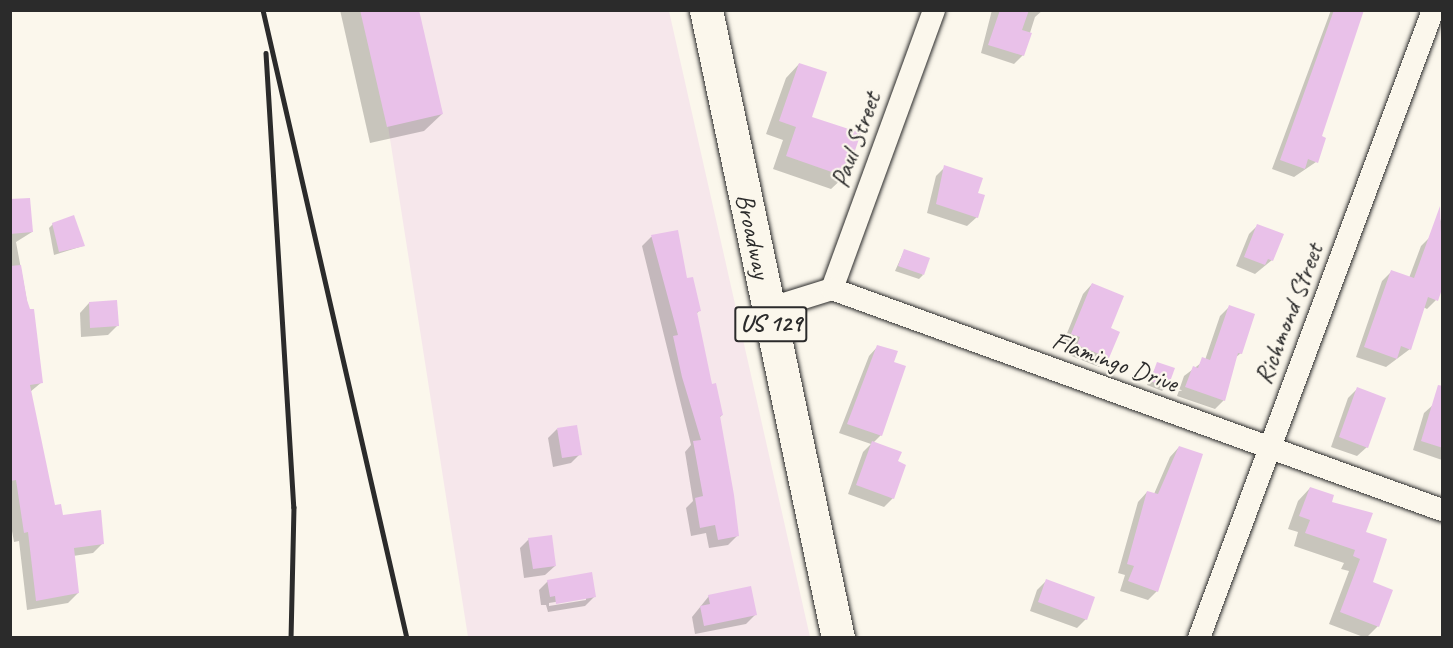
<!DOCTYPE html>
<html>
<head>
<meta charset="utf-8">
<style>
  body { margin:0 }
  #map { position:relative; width:1453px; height:648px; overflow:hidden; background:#fbf7ec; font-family:Caveat,sans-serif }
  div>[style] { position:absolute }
  .built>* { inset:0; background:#f6e7eb }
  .shadow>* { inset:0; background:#0003 }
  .building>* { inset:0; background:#e9c1e9 }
  .roads { filter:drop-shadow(0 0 2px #2b2b2b) drop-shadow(0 0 2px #2b2b2b) }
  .minor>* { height:22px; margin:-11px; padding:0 11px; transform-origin:11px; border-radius:11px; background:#fbf7ec }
  .primary>* { height:33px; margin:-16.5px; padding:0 16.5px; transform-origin:16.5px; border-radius:16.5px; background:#fbf7ec }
  .rail>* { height:4.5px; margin:-2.25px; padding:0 2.25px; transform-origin:2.25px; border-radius:2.25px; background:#2b2b2b }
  span { translate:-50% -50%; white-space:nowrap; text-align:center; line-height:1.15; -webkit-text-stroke:4.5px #fbf7ec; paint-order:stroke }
  .shield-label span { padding:2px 4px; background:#fbf7ec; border:2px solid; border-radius:4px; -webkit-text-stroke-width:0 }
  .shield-label { font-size:24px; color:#2b2b2b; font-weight:700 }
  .street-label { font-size:26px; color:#2b2b2b }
  .frame { position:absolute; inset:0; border:12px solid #2b2b2b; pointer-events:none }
</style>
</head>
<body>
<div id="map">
  <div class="built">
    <div style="clip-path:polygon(370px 11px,669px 11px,810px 637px,468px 637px)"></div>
  </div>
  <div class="shadow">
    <div style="clip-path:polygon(340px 10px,418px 10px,442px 114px,424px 131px,370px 143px)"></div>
    <div style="clip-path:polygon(992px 10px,1043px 10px,1035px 17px,1023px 55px,1014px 64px,981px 53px)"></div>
    <div style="clip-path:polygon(1331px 10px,1363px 10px,1320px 137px,1316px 162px,1294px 177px,1272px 169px)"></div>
    <div style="clip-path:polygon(799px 64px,810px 118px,845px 176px,831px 189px,773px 169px,783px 140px,766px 134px,786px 78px)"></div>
    <div style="clip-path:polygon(945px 167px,976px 194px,977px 217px,967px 226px,927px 213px,936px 176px)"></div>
    <div style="clip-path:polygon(10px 201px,32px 232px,16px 242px,42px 382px,30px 392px,54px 507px,61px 517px,103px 543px,93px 553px,73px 556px,78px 593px,68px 603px,27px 610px,19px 541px,14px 542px,10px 520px)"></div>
    <div style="clip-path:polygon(1442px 216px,1442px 284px,1436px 300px,1427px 309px,1423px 307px,1410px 349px,1386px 367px,1356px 357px,1382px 281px,1391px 272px,1409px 278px,1421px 246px,1430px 237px,1434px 238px)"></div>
    <div style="clip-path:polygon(53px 224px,83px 246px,54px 255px,49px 228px)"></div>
    <div style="clip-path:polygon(1258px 225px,1272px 260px,1255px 274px,1236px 266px,1249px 234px)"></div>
    <div style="clip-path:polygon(677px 232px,686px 280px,700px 310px,696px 314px,711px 385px,722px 415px,719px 418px,738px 535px,728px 545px,709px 548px,706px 533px,691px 536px,686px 508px,693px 501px,685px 452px,691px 445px,642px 246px,651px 237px)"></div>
    <div style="clip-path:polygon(904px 251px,923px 275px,919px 279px,895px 271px)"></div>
    <div style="clip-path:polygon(1092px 284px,1109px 329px,1108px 357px,1099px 367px,1069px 355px,1072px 346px,1063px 343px,1083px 294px)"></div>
    <div style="clip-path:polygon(89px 303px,117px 326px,108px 335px,81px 337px,80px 313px)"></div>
    <div style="clip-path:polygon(1229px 307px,1241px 353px,1235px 358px,1224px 400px,1215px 409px,1177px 396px,1184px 376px,1205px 360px,1220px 316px)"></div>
    <div style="clip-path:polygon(878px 346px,881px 435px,873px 443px,896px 462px,893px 498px,884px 507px,848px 494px,863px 452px,871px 444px,839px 433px,869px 356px)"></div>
    <div style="clip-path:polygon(1158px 363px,1167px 386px,1162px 391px,1147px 385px)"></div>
    <div style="clip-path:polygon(1357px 389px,1367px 447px,1357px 456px,1331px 447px,1348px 398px)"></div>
    <div style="clip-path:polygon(1434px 404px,1442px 406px,1442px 460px,1413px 450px,1424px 413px)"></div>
    <div style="clip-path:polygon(557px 429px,580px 454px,571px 463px,553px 467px,548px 438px)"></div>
    <div style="clip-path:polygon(1179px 447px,1157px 591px,1148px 600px,1120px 591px,1125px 575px,1118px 573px,1138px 502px,1147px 492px,1154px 494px,1170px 457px)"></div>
    <div style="clip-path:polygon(1310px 488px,1364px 533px,1378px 626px,1366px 638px,1329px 624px,1349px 571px,1341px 569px,1344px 563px,1294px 546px,1298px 532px,1288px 529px,1298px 501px)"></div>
    <div style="clip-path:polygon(529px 539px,555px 566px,545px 575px,524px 578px,520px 548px)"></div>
    <div style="clip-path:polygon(evenodd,548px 581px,595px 596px,585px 606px,548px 612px,546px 605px,541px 605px,539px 590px,548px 581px,586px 597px,586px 600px,549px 606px,549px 603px,586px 597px)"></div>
    <div style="clip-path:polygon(1046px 581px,1086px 619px,1077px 628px,1030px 611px,1037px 590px)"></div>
    <div style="clip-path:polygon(709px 596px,755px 615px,746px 624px,695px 634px,692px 617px)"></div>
  </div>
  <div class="building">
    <div style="clip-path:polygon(360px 10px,419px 10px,443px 114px,387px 127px)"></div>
    <div style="clip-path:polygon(1000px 10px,1029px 10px,1022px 30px,1032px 33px,1024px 56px,988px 45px)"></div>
    <div style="clip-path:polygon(1334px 10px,1364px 10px,1322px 136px,1326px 138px,1318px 163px,1308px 159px,1305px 169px,1280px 160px)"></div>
    <div style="clip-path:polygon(799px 63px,827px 72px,812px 117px,861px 133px,846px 177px,786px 156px,796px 127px,779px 121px)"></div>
    <div style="clip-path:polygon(944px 165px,983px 178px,978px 193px,985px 195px,978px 218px,936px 204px)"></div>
    <div style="clip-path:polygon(30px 198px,33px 232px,10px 234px,10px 199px)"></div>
    <div style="clip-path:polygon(1440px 206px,1443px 286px,1438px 301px,1428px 297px,1411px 350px,1401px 346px,1397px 359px,1364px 347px,1391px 270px,1414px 278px)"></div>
    <div style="clip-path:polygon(74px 215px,85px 246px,59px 252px,52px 223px)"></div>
    <div style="clip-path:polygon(1257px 224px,1284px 234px,1273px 261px,1268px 259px,1265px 265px,1244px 257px)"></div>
    <div style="clip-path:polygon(678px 230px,687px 278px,693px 277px,701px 311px,697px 312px,712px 384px,716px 383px,723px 415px,720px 416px,734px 495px,739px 536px,718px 540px,715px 525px,700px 528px,695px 498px,703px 496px,693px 441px,701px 440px,682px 377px,673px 336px,678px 335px,651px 235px)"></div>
    <div style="clip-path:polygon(904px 249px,930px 258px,924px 275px,898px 266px)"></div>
    <div style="clip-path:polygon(21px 265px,27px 300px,30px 309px,34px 309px,43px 383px,30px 385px,55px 505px,61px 504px,63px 515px,101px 510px,104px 544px,74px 548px,79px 593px,36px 601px,28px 532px,24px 533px,16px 480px,10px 481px,10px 266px)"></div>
    <div style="clip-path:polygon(1092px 283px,1124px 296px,1111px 328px,1120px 332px,1109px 358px,1077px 345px,1080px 337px,1071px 334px)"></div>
    <div style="clip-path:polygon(117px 300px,119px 326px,90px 328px,89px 302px)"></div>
    <div style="clip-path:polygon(1229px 305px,1255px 314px,1242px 354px,1238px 353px,1225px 401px,1185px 387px,1193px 366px,1198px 368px,1202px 357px,1210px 360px)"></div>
    <div style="clip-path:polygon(877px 345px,898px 351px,894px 362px,906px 366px,882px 436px,847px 424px)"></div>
    <div style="clip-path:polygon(1157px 362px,1175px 368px,1168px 387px,1150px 381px)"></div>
    <div style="clip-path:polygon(1438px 385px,1443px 386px,1443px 448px,1421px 441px)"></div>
    <div style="clip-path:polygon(1357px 387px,1386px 398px,1368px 448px,1339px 437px)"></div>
    <div style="clip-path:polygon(577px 425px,582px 455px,562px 458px,557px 428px)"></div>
    <div style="clip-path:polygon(872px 441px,902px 452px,898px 461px,906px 465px,894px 499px,856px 485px)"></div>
    <div style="clip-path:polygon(1179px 446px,1203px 454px,1158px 592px,1128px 581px,1134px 566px,1127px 564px,1147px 491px,1158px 494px)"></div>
    <div style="clip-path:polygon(1310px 487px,1334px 495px,1332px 502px,1373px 513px,1366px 532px,1387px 539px,1373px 582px,1393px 590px,1379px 627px,1340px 612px,1360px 559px,1353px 556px,1355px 550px,1305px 533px,1310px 520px,1299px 516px)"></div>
    <div style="clip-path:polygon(552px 535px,556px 566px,533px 569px,528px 538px)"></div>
    <div style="clip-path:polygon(592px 572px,596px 597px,556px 604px,555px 596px,550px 597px,547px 580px)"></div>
    <div style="clip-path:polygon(1046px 579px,1095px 597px,1087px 620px,1038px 602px)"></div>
    <div style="clip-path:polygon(751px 586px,757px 615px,704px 626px,700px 606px,710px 604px,708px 595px)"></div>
  </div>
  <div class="roads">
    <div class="minor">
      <div style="left:832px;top:289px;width:297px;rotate:-69.9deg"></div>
      <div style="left:768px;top:309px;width:67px;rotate:-17.4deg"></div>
      <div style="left:832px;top:289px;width:649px;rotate:19.92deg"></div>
      <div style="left:1199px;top:638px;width:670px;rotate:-69.56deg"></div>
    </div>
    <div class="primary">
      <div style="left:706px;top:10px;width:642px;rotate:78.13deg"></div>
    </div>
  </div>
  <div class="rail">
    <div style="left:263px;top:10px;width:644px;rotate:77.09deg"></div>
    <div style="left:266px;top:53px;width:455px;rotate:86.5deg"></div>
    <div style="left:294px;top:507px;width:131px;rotate:91.3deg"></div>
  </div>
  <div class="shield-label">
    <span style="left:771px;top:324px">US 129</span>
  </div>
  <div class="street-label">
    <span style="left:856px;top:140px;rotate:-70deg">Paul Street</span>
    <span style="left:753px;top:236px;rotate:78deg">Broadway</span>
    <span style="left:1289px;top:314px;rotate:-69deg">Richmond Street</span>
    <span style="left:1115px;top:362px;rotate:20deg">Flamingo Drive</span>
  </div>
  <div class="frame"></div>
</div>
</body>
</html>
